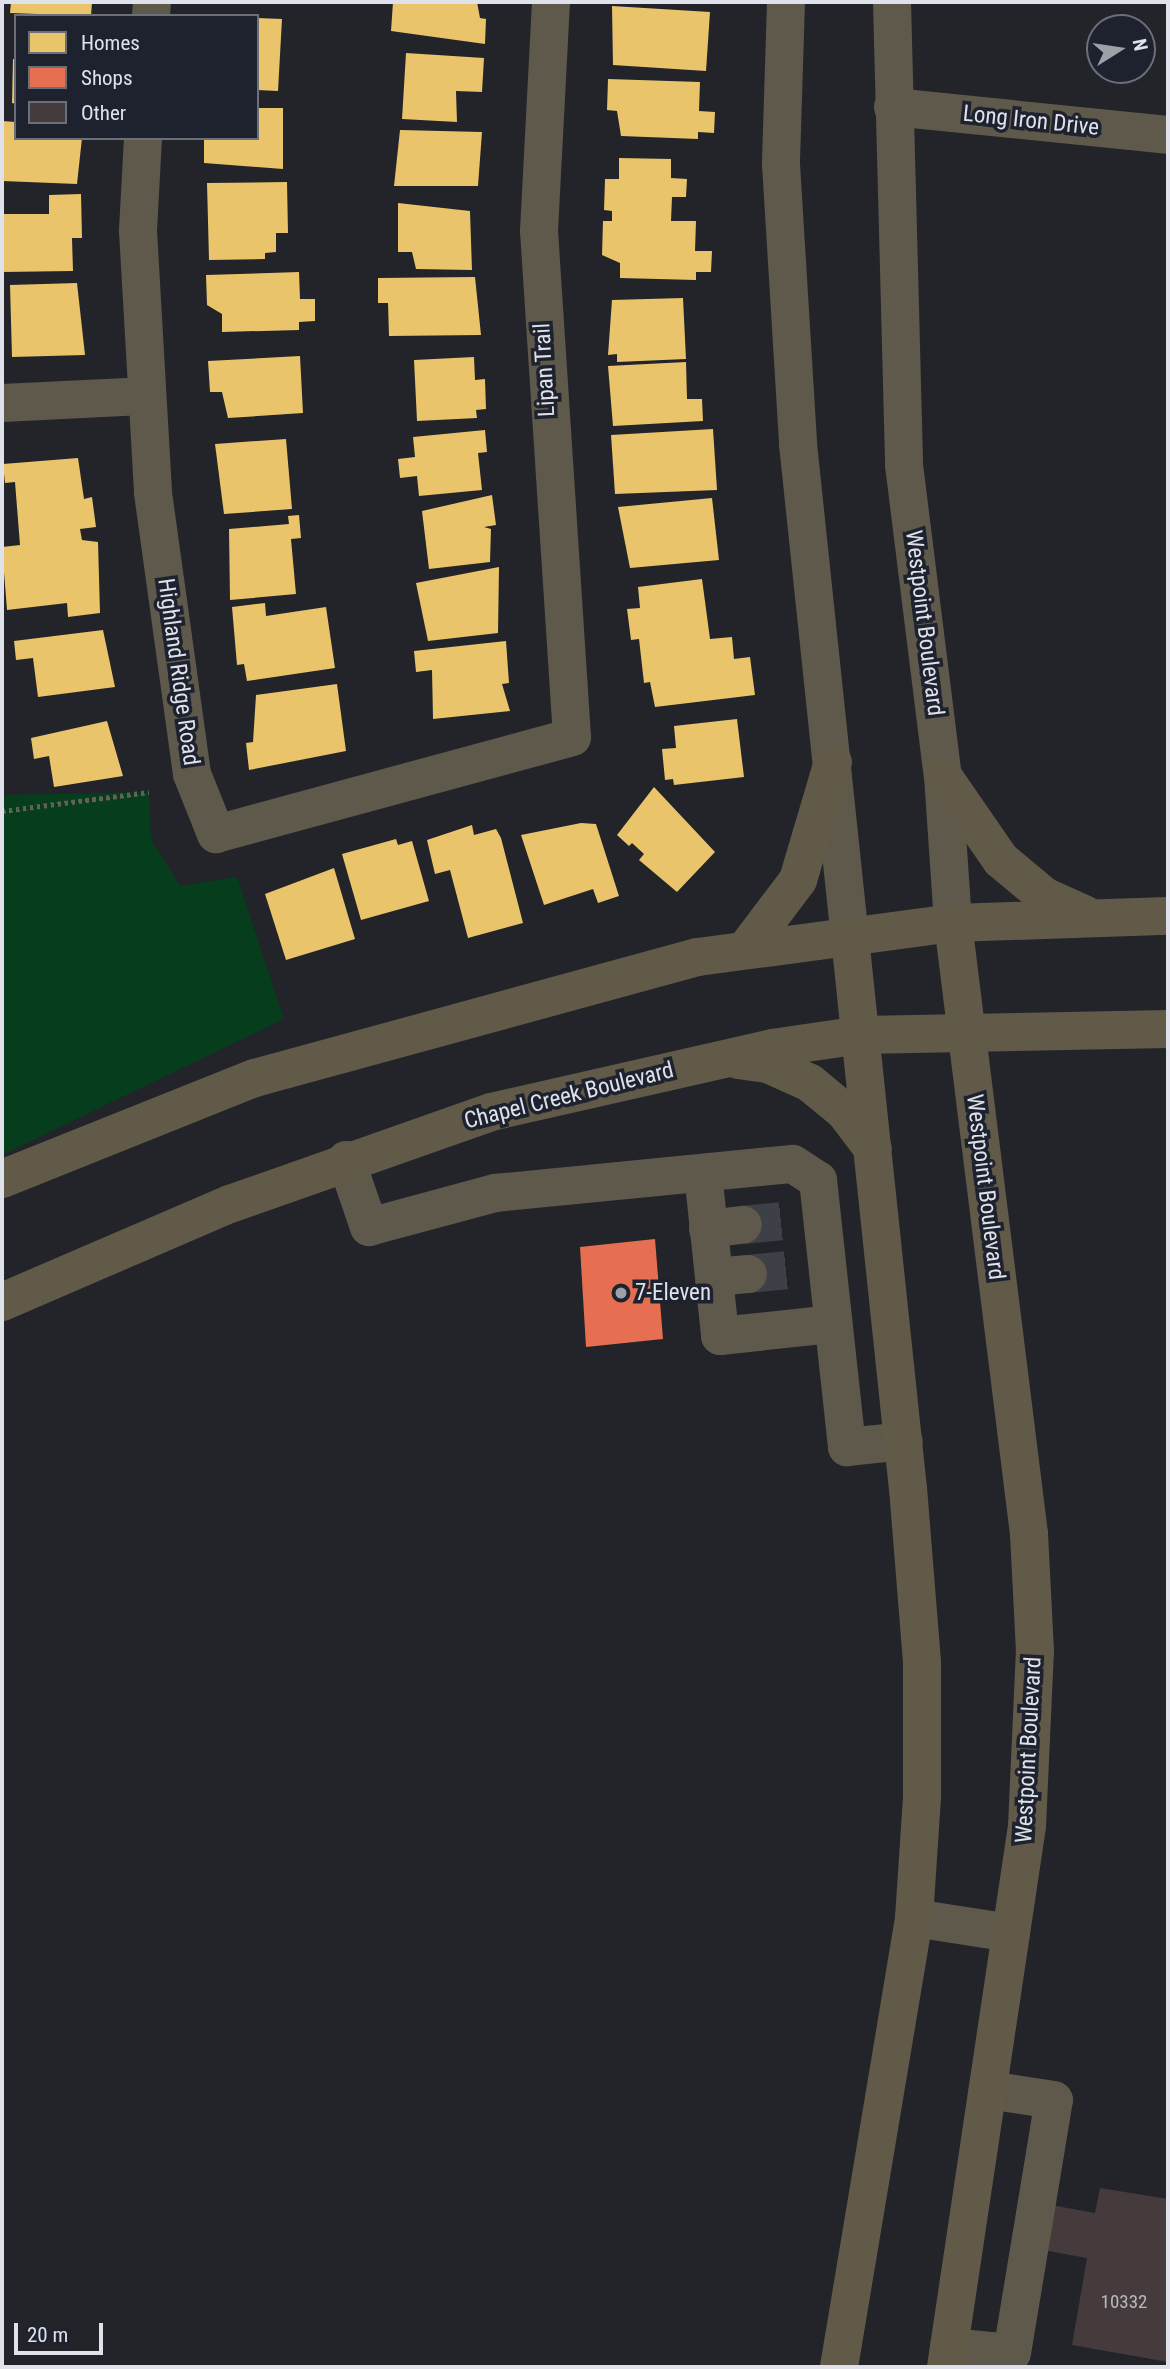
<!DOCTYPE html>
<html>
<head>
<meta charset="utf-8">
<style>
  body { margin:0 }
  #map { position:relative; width:1170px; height:2369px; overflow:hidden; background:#22242a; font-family:"Roboto Condensed",sans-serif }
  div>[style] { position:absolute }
  .green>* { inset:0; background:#053d1d }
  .homes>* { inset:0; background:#e9c46a }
  .shops>* { inset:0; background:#e76f51 }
  .building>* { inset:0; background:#453b3c }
  .minor-tunnel>* { height:38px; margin-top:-19px; transform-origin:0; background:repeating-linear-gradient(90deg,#3e4047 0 38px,transparent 0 57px) }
  .path>* { height:4.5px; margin-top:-2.25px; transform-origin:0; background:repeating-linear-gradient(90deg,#63605a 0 3.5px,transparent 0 7px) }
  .minor>* { height:38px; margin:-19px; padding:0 19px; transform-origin:19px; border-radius:19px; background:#5f594c }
  .major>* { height:38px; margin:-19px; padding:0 19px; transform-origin:19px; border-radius:19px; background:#615a49 }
  .dots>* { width:19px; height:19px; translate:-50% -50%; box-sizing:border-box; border:4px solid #1e222e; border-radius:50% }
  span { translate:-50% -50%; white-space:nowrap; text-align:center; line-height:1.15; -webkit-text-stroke:7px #1e222e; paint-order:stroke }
  .number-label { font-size:19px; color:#b8b8bf }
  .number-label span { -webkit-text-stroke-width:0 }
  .street-label { font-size:23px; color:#dfe2eb }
  .poi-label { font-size:23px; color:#dfe2eb }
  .left { translate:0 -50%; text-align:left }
  .frame { position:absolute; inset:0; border:4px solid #dfe2eb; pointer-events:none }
  .legend { position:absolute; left:14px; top:14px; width:245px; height:126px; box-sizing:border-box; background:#1e222e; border:2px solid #6b6f7a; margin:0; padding:9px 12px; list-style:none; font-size:21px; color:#dfe2eb }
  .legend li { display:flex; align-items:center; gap:14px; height:35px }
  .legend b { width:35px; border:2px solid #6b6f7a }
  .north { position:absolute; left:1086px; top:14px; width:70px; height:70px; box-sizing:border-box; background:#1e222e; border:2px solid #6b6f7a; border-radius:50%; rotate:78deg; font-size:19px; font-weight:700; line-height:28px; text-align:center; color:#dfe2eb }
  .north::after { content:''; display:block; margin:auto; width:24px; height:32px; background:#9da0a7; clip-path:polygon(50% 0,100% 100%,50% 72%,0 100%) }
  .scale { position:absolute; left:14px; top:2323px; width:89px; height:32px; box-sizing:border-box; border:4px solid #dfe2eb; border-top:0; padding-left:9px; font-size:21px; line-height:24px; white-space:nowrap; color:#dfe2eb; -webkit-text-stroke:5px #1e222e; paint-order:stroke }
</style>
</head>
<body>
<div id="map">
  <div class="green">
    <div style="clip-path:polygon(149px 792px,151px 839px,180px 886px,237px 877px,284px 1019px,2px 1155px,2px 795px)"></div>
  </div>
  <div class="homes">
    <div style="clip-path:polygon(11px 2px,92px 2px,91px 16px,10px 13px)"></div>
    <div style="clip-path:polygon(393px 2px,477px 2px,480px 18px,486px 19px,485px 44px,391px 31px)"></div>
    <div style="clip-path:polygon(612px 6px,710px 12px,706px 71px,613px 65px)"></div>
    <div style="clip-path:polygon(257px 18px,282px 19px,278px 91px,257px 90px)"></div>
    <div style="clip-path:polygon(406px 53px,484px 58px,482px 92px,456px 91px,457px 122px,402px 119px)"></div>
    <div style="clip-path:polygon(13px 59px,16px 59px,16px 104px,12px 103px)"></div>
    <div style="clip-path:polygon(608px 79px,700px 82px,699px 111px,715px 112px,714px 133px,698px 132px,698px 139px,621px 136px,617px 111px,607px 110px)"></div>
    <div style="clip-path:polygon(257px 108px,283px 108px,283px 169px,204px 163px,204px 138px,257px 138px)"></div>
    <div style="clip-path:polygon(2px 121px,16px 122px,16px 138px,82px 138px,77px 184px,2px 181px)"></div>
    <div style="clip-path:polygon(400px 130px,482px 132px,478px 186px,394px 186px)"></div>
    <div style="clip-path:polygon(619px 158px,671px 159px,671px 178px,687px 179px,686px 197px,672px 197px,671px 221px,696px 221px,695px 251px,712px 251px,711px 272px,696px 272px,696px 280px,620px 278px,620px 263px,602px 255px,603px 221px,612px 221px,612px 211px,604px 210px,605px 179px,619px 179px)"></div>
    <div style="clip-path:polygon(287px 182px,288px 233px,276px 233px,276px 252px,265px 253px,265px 259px,209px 260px,207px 183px)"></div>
    <div style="clip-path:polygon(81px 194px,82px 238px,72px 238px,73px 271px,2px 272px,2px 214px,49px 214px,49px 195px)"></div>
    <div style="clip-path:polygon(398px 203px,470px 211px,472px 270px,416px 269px,412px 252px,398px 252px)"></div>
    <div style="clip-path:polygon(299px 272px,300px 299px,315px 299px,315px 321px,299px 322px,299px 330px,222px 332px,222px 314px,207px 305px,206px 275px)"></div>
    <div style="clip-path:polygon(475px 277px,481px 335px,389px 336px,388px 303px,378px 303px,378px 278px)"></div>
    <div style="clip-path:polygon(77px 283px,85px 355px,12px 357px,10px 285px)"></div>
    <div style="clip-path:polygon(683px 298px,686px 359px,617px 362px,617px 354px,608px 355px,612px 300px)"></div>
    <div style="clip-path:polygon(300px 356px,303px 413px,228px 418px,222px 392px,210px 392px,208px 361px)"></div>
    <div style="clip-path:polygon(474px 357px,475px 380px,485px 379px,486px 409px,476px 410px,477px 418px,417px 421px,414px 360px)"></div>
    <div style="clip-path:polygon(686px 362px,687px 399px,702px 399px,703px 421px,613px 426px,608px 366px)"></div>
    <div style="clip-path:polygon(713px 429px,717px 490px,615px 494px,611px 435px)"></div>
    <div style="clip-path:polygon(485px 430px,487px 452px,478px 453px,482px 490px,419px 496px,417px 476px,400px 478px,398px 459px,415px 457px,413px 437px)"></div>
    <div style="clip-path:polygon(286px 439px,292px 509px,224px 514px,215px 444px)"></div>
    <div style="clip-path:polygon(78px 458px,84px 499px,92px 497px,96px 527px,80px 529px,82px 540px,98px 542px,100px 613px,68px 617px,67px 603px,7px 610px,2px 547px,20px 545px,15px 482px,5px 483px,3px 464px)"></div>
    <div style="clip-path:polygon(492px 495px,496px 525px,484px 527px,491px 529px,490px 562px,429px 569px,422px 511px)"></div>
    <div style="clip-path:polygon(712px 498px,719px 560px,630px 568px,618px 507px)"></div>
    <div style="clip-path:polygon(299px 515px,301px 538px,291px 539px,296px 594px,230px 600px,229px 529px,289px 524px,288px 516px)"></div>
    <div style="clip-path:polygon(499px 567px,498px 633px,428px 641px,416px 583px)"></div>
    <div style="clip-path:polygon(702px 579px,710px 639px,732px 637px,734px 659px,750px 657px,755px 695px,655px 707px,650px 682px,644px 683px,639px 639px,631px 640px,627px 609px,640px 608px,638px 587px)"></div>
    <div style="clip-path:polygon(265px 603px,266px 616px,326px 607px,335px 668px,247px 681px,244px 664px,237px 665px,232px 607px)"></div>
    <div style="clip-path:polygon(103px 630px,115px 687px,38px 697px,33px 658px,16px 660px,14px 641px)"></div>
    <div style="clip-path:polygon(506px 641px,509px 683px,502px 684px,510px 711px,433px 719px,432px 670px,416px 672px,414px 651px)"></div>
    <div style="clip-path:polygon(337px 684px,346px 751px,249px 770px,246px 743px,253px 742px,256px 695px)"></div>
    <div style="clip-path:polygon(737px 719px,744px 777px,674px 785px,673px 779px,665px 780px,662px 749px,676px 748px,674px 726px)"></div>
    <div style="clip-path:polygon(107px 721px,123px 776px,54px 787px,49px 756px,34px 759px,31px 738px)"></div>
    <div style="clip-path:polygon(654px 787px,715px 852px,677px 892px,639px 860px,644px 854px,632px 843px,629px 846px,617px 835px)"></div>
    <div style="clip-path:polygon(581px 823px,596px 824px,619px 896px,598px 903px,593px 889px,544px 905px,521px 835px)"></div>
    <div style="clip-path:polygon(472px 825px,474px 835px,496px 829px,501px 838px,523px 923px,468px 938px,450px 870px,435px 874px,427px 840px)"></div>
    <div style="clip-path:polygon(396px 839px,398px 845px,412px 841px,429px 901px,361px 920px,342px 854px)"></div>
    <div style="clip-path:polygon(334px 868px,355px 939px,286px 960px,265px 894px)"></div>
  </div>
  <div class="shops">
    <div style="clip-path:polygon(655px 1239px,663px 1339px,586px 1347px,580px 1247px)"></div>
  </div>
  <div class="building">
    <div style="clip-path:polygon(1100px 2188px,1168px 2199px,1168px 2362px,1072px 2345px,1087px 2258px,1043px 2250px,1051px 2205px,1095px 2213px)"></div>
  </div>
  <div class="minor-tunnel">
    <div style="left:743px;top:1225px;width:51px;rotate:-5.6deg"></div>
    <div style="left:748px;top:1274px;width:50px;rotate:-5.7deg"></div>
  </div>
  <div class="path">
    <div style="left:2px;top:811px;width:148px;rotate:-7.4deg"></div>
  </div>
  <div class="minor">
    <div style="left:786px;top:2px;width:162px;rotate:91.8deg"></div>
    <div style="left:781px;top:164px;width:281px;rotate:86.5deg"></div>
    <div style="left:798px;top:444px;width:497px;rotate:84deg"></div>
    <div style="left:892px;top:2px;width:463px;rotate:88.5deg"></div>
    <div style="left:904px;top:465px;width:313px;rotate:82.9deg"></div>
    <div style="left:943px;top:776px;width:147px;rotate:86.1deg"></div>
    <div style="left:151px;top:16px;width:14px;rotate:-86deg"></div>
    <div style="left:893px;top:107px;width:276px;rotate:5.8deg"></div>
    <div style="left:143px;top:138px;width:93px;rotate:93.1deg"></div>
    <div style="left:138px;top:231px;width:262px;rotate:86.7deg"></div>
    <div style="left:153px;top:493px;width:284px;rotate:82.1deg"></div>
    <div style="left:192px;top:774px;width:65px;rotate:68.2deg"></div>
    <div style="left:216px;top:834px;width:369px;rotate:-15.2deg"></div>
    <div style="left:572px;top:737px;width:507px;rotate:-93.73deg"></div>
    <div style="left:539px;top:231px;width:229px;rotate:-87deg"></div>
    <div style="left:2px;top:403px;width:141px;rotate:-2.8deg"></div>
    <div style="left:346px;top:1160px;width:71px;rotate:71.1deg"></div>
    <div style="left:369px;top:1227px;width:131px;rotate:-15.1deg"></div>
    <div style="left:495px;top:1193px;width:299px;rotate:-5.6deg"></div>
    <div style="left:793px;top:1164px;width:30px;rotate:33deg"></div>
    <div style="left:818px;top:1180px;width:269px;rotate:83.8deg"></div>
    <div style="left:847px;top:1447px;width:57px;rotate:-6deg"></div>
    <div style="left:703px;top:1173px;width:164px;rotate:84deg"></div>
    <div style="left:720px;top:1336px;width:114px;rotate:-6.1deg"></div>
    <div style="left:708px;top:1229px;width:35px;rotate:-7deg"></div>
    <div style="left:714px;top:1277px;width:34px;rotate:-5deg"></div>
    <div style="left:914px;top:1918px;width:98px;rotate:8.8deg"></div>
    <div style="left:949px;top:2347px;width:63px;rotate:5.4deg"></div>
    <div style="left:1012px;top:2353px;width:256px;rotate:-80.6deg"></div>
    <div style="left:1054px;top:2100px;width:67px;rotate:-171.4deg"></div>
  </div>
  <div class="major">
    <div style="left:943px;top:776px;width:102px;rotate:55.4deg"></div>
    <div style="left:1001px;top:860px;width:56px;rotate:39.9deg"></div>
    <div style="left:1044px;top:896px;width:44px;rotate:24.2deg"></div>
    <div style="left:746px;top:949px;width:86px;rotate:-53deg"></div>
    <div style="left:798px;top:880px;width:123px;rotate:-73.5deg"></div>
    <div style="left:738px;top:1060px;width:30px;rotate:8deg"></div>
    <div style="left:768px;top:1064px;width:46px;rotate:24.3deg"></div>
    <div style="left:810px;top:1083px;width:45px;rotate:39.6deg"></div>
    <div style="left:845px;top:1112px;width:46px;rotate:52.9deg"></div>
    <div style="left:2px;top:1179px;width:272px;rotate:-21.8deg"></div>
    <div style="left:255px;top:1078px;width:459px;rotate:-15.3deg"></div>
    <div style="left:698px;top:957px;width:257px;rotate:-7.6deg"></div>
    <div style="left:953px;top:923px;width:215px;rotate:-1.9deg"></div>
    <div style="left:2px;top:1302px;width:248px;rotate:-23.3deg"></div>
    <div style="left:230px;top:1204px;width:277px;rotate:-19.4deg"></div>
    <div style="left:491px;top:1112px;width:288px;rotate:-12.8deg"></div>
    <div style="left:772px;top:1048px;width:90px;rotate:-8.3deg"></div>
    <div style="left:861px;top:1035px;width:307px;rotate:-1.1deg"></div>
    <div style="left:839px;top:2367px;width:455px;rotate:-80.5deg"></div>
    <div style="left:914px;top:1918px;width:121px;rotate:-86.2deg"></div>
    <div style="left:922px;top:1797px;width:135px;rotate:-90deg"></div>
    <div style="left:922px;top:1662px;width:174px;rotate:-94.6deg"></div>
    <div style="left:908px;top:1489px;width:554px;rotate:-96.01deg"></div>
    <div style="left:946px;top:2367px;width:547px;rotate:-81.48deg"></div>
    <div style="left:1027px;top:1826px;width:174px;rotate:-87.4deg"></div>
    <div style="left:1035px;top:1652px;width:118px;rotate:-92.9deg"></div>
    <div style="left:1029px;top:1534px;width:616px;rotate:-97.09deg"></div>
  </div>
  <div class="dots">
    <div style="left:621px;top:1293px;background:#9da0a7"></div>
  </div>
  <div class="number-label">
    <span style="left:1124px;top:2302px">10332</span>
  </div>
  <div class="street-label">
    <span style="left:1031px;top:121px;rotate:6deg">Long Iron Drive</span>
    <span style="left:545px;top:370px;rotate:-93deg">Lipan Trail</span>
    <span style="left:924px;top:623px;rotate:83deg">Westpoint Boulevard</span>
    <span style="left:178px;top:672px;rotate:82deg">Highland Ridge Road</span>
    <span style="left:569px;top:1096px;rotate:-14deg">Chapel Creek Boulevard</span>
    <span style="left:985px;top:1187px;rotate:83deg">Westpoint Boulevard</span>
    <span style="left:1029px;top:1750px;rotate:-87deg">Westpoint Boulevard</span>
  </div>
  <div class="poi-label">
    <span class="left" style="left:635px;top:1293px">7-Eleven</span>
  </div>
  <div class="frame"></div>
  <ul class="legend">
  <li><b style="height:19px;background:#e9c46a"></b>Homes</li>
  <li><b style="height:19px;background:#e76f51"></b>Shops</li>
  <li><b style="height:19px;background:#453b3c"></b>Other</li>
  </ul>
  <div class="north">N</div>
  <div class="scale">20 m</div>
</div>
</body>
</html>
